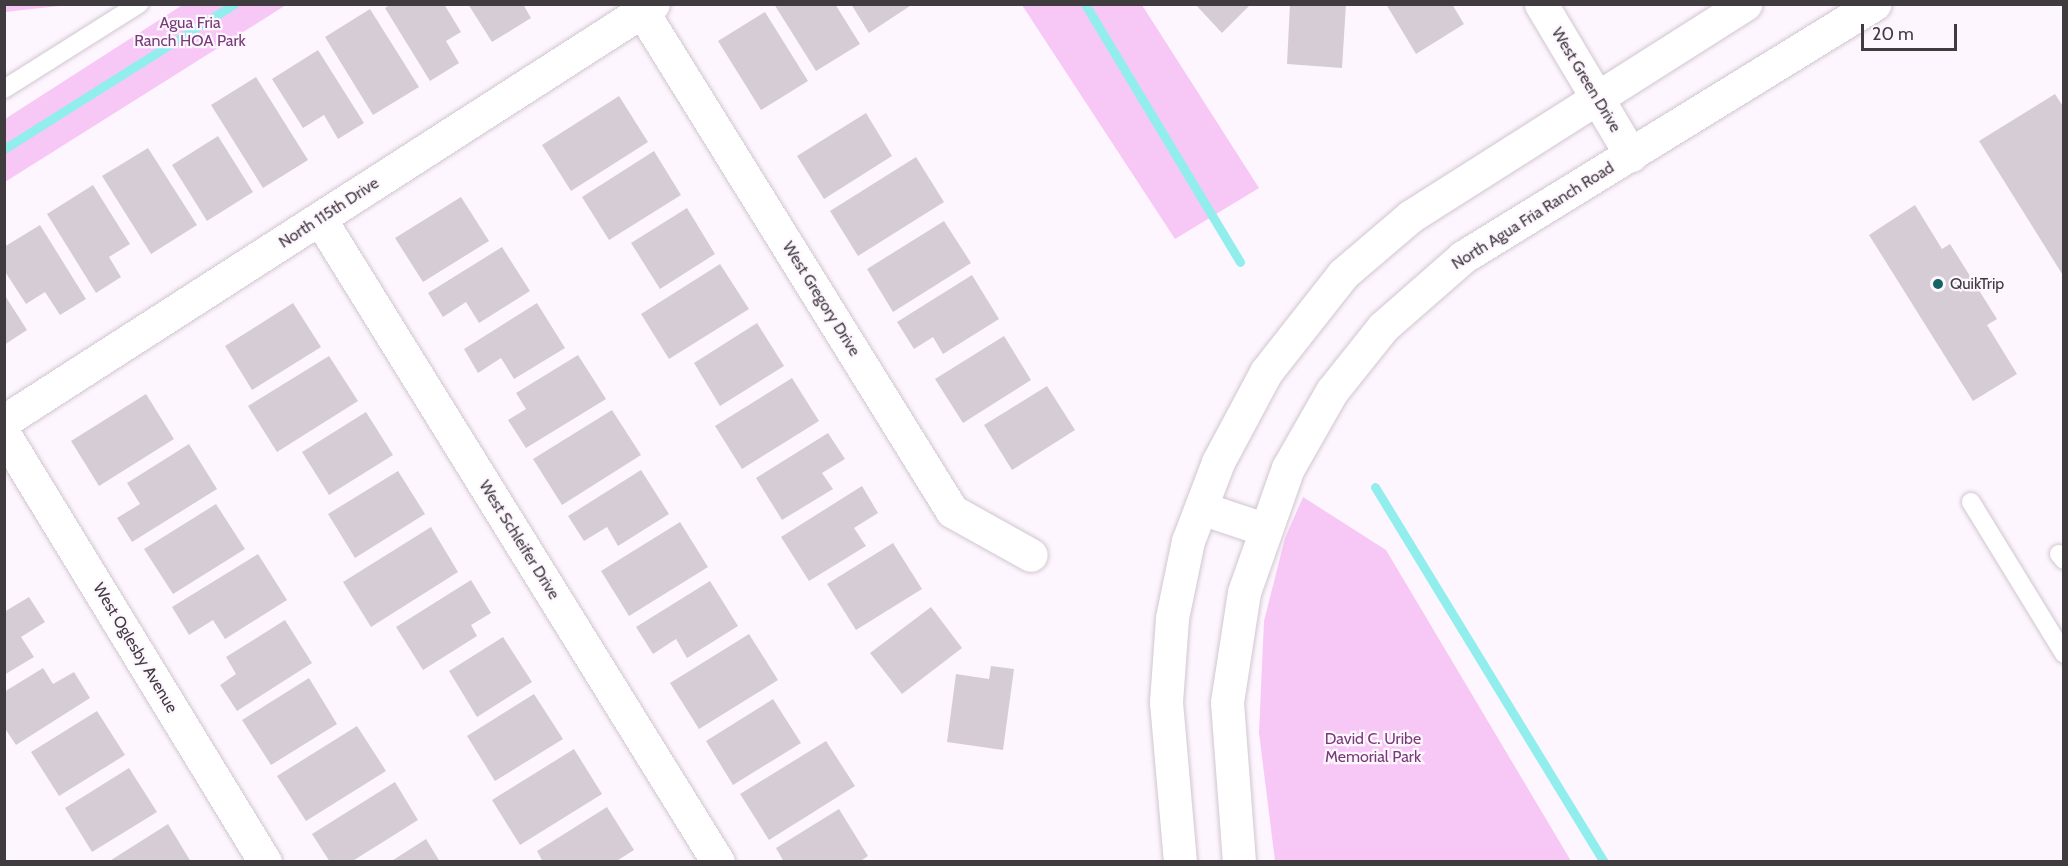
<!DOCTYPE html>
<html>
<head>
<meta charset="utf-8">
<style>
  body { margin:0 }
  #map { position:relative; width:2068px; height:866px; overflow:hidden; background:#fef6fe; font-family:Cabin,sans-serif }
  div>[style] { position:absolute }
  .green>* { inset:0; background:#f7c7f6 }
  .stream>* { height:9px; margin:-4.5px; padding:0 4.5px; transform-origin:4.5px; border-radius:4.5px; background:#92eeed }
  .building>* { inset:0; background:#d6ccd5 }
  .roads { filter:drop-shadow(0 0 2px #d0c6d0) drop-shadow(0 0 2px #d0c6d0) }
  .lane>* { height:18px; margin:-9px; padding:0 9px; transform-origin:9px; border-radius:9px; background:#fff }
  .street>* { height:33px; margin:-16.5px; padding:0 16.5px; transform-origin:16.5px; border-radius:16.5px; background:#fff }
  .secondary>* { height:33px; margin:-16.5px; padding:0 16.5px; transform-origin:16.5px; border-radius:16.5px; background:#fff }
  .dots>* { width:16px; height:16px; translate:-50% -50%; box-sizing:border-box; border:3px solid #fef6fe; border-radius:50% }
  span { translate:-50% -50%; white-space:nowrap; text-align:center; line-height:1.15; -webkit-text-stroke:4.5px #fef6fe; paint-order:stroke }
  .park-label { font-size:16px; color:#773b78 }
  .street-label { font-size:16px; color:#3f3b3f }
  .poi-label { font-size:16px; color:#3f3b3f }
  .left { translate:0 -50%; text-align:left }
  .frame { position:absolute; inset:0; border:6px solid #3f3b3f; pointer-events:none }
  .scale { position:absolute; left:1861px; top:24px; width:96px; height:27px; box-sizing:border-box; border:3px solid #3f3b3f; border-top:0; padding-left:8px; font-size:18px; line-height:21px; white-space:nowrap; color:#3f3b3f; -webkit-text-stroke:4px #fef6fe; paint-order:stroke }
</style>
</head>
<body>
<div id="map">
  <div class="green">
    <div style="clip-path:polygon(5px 4px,68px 4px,68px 5px,5px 12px)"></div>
    <div style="clip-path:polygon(184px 4px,286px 5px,5px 182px,5px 119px)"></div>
    <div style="clip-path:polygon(1022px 5px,1142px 5px,1259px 188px,1175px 239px)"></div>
    <div style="clip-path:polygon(1303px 497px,1386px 550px,1571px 861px,1275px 861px,1259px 733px,1264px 621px,1285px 538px)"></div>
  </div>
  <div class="stream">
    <div style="left:1085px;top:4px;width:301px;rotate:59deg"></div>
    <div style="left:4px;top:149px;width:272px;rotate:-32.2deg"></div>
    <div style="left:1375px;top:487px;width:439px;rotate:58.6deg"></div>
  </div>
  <div class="building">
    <div style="clip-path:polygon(391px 4px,444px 4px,461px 32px,446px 41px,459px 63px,430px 81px,385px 8px)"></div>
    <div style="clip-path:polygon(468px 4px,523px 4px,531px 18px,492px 42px)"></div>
    <div style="clip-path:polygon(774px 4px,835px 4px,860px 44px,816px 71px)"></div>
    <div style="clip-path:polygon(851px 4px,913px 4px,869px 33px)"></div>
    <div style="clip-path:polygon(1195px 4px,1251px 4px,1222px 33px)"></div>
    <div style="clip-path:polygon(1290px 4px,1346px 4px,1342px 68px,1287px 64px)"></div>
    <div style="clip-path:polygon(1386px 4px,1452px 4px,1464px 24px,1416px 54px)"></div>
    <div style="clip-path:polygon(370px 9px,419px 87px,373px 115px,325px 37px)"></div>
    <div style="clip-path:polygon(765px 12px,808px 81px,761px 110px,718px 41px)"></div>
    <div style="clip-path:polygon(318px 50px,364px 123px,338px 139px,324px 115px,303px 128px,272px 79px)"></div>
    <div style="clip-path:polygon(256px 77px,308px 160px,263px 188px,211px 105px)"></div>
    <div style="clip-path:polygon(2055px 94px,2064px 108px,2064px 277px,1979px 141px)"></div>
    <div style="clip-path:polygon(619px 96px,648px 142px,571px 191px,542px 145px)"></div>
    <div style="clip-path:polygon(866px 113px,892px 156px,824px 199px,797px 156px)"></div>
    <div style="clip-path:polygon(218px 136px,253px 192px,207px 221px,172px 165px)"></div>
    <div style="clip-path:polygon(148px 148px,197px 225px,151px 254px,102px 176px)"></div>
    <div style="clip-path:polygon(654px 151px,681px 195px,609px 240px,582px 197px)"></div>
    <div style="clip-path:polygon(916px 157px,944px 202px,858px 256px,830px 211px)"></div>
    <div style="clip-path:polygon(93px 185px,130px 244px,109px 257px,121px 277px,96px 293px,47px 214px)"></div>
    <div style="clip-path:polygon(461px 197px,489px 241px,423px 282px,395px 238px)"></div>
    <div style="clip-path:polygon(1915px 205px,1942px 249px,1950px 244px,1997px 319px,1987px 325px,2017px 374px,1973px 401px,1869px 235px)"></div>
    <div style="clip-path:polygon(687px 208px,715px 254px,660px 289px,631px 243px)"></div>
    <div style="clip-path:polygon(944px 221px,971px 263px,893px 312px,867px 269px)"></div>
    <div style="clip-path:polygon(40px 225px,86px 299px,60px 315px,45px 292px,26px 304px,4px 270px,4px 247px)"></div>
    <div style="clip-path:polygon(502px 247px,530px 291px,479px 323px,466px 302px,443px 317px,428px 293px)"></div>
    <div style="clip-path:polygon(720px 264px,749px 309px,669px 359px,641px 314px)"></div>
    <div style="clip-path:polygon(972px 275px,999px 319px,943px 354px,933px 337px,914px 349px,897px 322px)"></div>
    <div style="clip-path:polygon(4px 294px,27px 330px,4px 345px)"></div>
    <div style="clip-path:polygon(293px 303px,321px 347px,252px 390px,225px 346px)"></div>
    <div style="clip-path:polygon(537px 303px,565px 348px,514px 379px,501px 358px,478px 373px,464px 349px)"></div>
    <div style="clip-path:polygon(757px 323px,784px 366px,720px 406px,694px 363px)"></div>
    <div style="clip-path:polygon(1004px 336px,1031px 380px,963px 423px,935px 379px)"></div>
    <div style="clip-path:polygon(578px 355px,606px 399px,526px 448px,508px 420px,526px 409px,516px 393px)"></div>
    <div style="clip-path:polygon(329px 356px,358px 401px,277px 452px,248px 406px)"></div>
    <div style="clip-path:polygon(792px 378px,819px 421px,742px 469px,715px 426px)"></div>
    <div style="clip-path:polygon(1047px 386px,1075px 430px,1012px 470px,984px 425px)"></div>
    <div style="clip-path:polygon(146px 394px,174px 439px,99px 486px,71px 441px)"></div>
    <div style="clip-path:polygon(612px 410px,641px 455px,562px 505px,533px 459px)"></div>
    <div style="clip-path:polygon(366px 412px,393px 455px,329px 495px,302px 452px)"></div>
    <div style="clip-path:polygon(828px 433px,845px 459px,822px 473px,833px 489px,782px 520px,756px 478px)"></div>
    <div style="clip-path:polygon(189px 444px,217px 489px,132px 542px,117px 518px,140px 504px,127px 483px)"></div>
    <div style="clip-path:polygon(641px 470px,669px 514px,618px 546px,607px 527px,584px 541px,568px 516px)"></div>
    <div style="clip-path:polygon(398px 471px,425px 514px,355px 558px,328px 514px)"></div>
    <div style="clip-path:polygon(862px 486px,878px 513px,854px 528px,866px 546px,809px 581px,781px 537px)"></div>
    <div style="clip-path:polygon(216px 504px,245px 549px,173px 594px,144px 549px)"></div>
    <div style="clip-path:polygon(680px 522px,708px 567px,629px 616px,601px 571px)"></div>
    <div style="clip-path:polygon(431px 527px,458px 572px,371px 627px,343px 582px)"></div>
    <div style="clip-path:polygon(893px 543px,922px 589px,856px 630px,827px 584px)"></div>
    <div style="clip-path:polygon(258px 554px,287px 600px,225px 639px,213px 620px,189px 635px,172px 607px)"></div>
    <div style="clip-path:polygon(471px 580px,491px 613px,471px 625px,477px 636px,423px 670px,396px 627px)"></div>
    <div style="clip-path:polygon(710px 581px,738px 626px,687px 658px,676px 639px,653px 654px,636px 627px)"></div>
    <div style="clip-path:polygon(29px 597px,45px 622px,21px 637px,34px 657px,4px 675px,4px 612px)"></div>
    <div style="clip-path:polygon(931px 607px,962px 648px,902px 694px,870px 653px)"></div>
    <div style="clip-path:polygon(285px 620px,312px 663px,237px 711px,220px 685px,236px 674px,226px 657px)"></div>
    <div style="clip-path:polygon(749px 634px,778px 680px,699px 729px,670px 683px)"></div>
    <div style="clip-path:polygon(503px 637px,532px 682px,477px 717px,449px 671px)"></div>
    <div style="clip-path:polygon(991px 666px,1014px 669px,1003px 750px,947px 742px,956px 674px,989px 679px)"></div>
    <div style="clip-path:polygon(43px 668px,53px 684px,74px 672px,90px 698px,16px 745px,4px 727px,4px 692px)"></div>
    <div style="clip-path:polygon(309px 678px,337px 724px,271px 765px,242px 720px)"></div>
    <div style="clip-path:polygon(534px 694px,563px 739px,495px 781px,467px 736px)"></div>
    <div style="clip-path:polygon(773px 699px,801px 743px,733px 785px,706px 741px)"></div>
    <div style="clip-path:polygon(97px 711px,125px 755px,59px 796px,31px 752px)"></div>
    <div style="clip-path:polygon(357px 726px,386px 771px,306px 821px,277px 776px)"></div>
    <div style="clip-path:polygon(826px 741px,855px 786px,769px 840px,740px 794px)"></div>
    <div style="clip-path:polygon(574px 749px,602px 794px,520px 845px,492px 800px)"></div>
    <div style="clip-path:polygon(129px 768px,157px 812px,92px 852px,65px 808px)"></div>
    <div style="clip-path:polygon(395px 782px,418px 820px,351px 862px,330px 862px,312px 834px)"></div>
    <div style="clip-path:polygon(607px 807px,634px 850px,615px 862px,543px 862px,537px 851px)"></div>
    <div style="clip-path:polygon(839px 809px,868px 856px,859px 862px,784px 862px,776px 848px)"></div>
    <div style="clip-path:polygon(168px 824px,191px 862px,108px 862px)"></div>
    <div style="clip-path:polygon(426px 839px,440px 862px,390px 862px)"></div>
  </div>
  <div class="roads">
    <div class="lane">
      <div style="left:4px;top:89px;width:160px;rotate:-32.2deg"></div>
      <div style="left:1971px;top:502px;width:178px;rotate:58.5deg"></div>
      <div style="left:2059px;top:554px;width:8px;rotate:50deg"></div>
    </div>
    <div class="street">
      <div style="left:1541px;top:4px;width:176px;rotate:59.2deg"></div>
      <div style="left:642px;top:11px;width:588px;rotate:58.2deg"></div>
      <div style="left:952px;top:511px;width:90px;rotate:29.1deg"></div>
      <div style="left:320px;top:219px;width:756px;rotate:58.24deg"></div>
      <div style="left:4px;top:421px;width:771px;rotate:-32.72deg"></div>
      <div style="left:4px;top:434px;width:501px;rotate:58.62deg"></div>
    </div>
    <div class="secondary">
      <div style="left:1201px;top:508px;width:66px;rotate:18.4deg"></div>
      <div style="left:1180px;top:862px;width:161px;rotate:-95deg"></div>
      <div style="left:1166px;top:702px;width:84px;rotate:-85.9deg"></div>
      <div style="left:1172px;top:618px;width:79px;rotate:-78.3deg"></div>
      <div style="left:1188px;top:541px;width:85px;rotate:-69.2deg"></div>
      <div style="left:1218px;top:462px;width:102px;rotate:-61.9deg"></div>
      <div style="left:1266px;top:372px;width:125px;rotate:-51.8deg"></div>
      <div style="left:1343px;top:274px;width:89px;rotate:-40.5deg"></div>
      <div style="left:1411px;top:216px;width:396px;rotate:-32.4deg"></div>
      <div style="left:1239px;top:862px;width:160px;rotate:-94.3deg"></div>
      <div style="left:1227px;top:702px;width:111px;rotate:-81.2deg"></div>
      <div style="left:1244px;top:592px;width:132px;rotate:-70.5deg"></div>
      <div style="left:1288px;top:468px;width:89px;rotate:-60.3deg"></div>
      <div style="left:1332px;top:391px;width:82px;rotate:-51.4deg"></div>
      <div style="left:1383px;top:327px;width:106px;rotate:-41.2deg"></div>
      <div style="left:1463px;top:257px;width:483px;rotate:-31.6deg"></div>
    </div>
  </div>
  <div class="dots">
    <div style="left:1938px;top:284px;background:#146464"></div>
  </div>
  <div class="park-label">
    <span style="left:190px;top:32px">Agua Fria<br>Ranch HOA Park</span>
    <span style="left:1373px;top:748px">David C. Uribe<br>Memorial Park</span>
  </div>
  <div class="street-label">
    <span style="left:1586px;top:80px;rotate:59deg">West Green Drive</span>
    <span style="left:329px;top:213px;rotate:-33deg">North 115th Drive</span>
    <span style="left:1533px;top:216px;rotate:-32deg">North Agua Fria Ranch Road</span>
    <span style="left:821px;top:299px;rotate:58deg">West Gregory Drive</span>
    <span style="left:519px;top:540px;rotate:58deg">West Schleifer Drive</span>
    <span style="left:135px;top:648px;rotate:59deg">West Oglesby Avenue</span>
  </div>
  <div class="poi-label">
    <span class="left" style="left:1950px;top:284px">QuikTrip</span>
  </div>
  <div class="frame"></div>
  <div class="scale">20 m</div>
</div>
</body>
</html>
